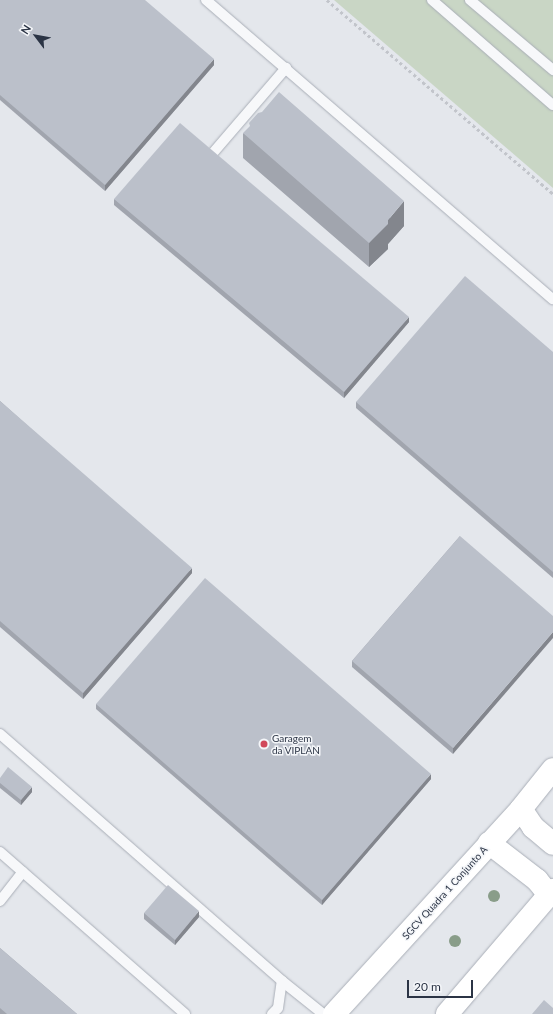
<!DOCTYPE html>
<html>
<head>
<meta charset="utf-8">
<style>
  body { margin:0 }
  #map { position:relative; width:553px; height:1014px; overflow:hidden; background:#e4e7ec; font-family:Lato,sans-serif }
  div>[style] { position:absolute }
  .green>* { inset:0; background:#c9d6c5 }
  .path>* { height:2.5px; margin-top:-1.25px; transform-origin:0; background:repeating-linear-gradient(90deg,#c2c5cb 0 3px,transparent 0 6px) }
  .roads { filter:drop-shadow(0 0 1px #a9aeb7) drop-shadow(0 0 1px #a9aeb7) }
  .lane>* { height:10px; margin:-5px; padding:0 5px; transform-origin:5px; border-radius:5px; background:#f7f8fa }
  .secondary>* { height:22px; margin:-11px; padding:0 11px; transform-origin:11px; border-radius:11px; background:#fff }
  .trees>* { width:12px; height:12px; margin:-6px; border-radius:50%; background:#899d89 }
  .wall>* { inset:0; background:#a1a5ae }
  .shaded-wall>* { inset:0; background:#83868d }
  .building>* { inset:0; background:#bbc0ca }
  .dots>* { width:11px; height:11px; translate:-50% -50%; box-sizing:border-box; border:2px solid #f4f6f9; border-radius:50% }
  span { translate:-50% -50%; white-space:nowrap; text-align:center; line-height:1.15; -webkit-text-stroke:3px #f4f6f9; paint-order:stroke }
  .poi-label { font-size:10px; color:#2b3445 }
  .left { translate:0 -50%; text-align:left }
  .street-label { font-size:10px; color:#2b3445 }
  .north { position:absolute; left:16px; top:16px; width:40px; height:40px; -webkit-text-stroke:3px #f4f6f9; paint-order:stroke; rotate:302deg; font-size:11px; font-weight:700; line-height:16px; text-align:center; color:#2b3445 }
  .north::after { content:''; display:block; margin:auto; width:14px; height:18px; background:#2b3445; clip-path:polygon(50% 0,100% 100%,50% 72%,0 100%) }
  .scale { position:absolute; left:407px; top:980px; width:66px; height:18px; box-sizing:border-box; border:2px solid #2b3445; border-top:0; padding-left:5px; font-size:12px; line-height:14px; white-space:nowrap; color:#2b3445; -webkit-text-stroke:3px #f4f6f9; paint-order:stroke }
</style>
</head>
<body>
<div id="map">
  <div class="green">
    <div style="clip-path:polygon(334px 0,553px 0,553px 188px)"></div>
  </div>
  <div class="path">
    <div style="left:327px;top:0;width:298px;rotate:40.6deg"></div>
  </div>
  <div class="roads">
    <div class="lane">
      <div style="left:206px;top:0;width:458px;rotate:40.8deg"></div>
      <div style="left:432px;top:0;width:160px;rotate:41deg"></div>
      <div style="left:470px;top:0;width:109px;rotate:40.1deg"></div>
      <div style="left:206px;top:161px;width:123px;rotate:-49.3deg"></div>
      <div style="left:0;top:734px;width:375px;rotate:41.2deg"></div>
      <div style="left:282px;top:981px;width:53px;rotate:38.8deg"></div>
      <div style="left:0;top:852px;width:246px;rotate:41.2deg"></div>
      <div style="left:0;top:901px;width:37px;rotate:-52deg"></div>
      <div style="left:272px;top:1014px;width:8px;rotate:-45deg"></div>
      <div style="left:278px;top:1008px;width:27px;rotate:-82deg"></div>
    </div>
    <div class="secondary">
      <div style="left:521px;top:809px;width:22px;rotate:56deg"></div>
      <div style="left:533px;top:827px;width:26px;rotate:40deg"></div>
      <div style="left:489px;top:843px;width:61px;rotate:37.6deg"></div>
      <div style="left:537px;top:880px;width:19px;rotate:51deg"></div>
      <div style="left:334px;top:1014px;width:277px;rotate:-47.6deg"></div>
      <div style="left:521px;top:809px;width:51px;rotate:-51.3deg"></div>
      <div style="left:447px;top:1014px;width:163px;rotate:-49.5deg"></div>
    </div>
  </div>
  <div class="trees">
    <div style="left:494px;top:896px"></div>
    <div style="left:455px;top:941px"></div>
  </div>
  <div class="wall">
    <div style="clip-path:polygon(0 0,214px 65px,105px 191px,0 100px)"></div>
    <div style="clip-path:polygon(243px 133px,404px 226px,388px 244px,388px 249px,369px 267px,243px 158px)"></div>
    <div style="clip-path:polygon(114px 199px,409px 322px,344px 398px,114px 205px)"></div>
    <div style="clip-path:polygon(553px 352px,553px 578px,356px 408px,356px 402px)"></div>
    <div style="clip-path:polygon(0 401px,192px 573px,83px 699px,0 627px)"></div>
    <div style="clip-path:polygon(460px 536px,453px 754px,352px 667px,352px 661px)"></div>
    <div style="clip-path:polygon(96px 704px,431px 779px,322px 905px,96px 709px)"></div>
    <div style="clip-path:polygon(0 778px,32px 792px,21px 805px,0 788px)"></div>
    <div style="clip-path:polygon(144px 913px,199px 917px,175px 945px,144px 919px)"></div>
    <div style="clip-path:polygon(0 948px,77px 1014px,0 1014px)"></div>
  </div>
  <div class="shaded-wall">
    <div style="clip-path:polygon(214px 59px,214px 65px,105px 191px,105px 185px)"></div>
    <div style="clip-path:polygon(404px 201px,404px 226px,388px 244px,388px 249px,369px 267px,369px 243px)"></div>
    <div style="clip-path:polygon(409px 317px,409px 322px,344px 398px,344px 392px)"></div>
    <div style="clip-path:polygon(192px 568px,192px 573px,83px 699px,83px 693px)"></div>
    <div style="clip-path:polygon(553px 632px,553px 638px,453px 754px,453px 748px)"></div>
    <div style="clip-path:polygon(431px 774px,431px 779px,322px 905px,322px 900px)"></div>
    <div style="clip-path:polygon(32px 787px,32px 792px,21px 805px,21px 800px)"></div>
    <div style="clip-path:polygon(199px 911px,199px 917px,175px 945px,175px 940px)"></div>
  </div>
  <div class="building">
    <div style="clip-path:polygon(0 0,145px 0,214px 59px,105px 185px,0 95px)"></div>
    <div style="clip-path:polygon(279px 92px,404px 201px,388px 220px,388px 224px,369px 243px,243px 133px,250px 126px,249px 123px,258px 113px,262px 112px)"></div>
    <div style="clip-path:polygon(180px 123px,409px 317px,344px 392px,114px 199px)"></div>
    <div style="clip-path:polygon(465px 276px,553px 352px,553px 572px,356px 402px)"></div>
    <div style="clip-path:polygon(0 401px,192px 568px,83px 693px,0 621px)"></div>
    <div style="clip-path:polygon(460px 536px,553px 616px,553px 632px,453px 748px,352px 661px)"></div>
    <div style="clip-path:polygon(205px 578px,431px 774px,322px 900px,96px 704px)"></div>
    <div style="clip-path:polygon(8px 767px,32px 787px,21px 800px,0 783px,0 778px)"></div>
    <div style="clip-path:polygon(168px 885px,199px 911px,175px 940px,144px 913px)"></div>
    <div style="clip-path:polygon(0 948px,77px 1014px,7px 1014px,0 1008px)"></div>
    <div style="clip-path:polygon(544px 1000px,553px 1008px,553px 1014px,532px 1014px)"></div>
  </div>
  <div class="dots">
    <div style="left:264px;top:744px;background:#d1495b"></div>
  </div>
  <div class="poi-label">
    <span class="left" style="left:272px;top:744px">Garagem<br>da VIPLAN</span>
  </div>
  <div class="street-label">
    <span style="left:445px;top:893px;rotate:-48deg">SGCV Quadra 1 Conjunto A</span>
  </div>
  <div class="north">N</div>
  <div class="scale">20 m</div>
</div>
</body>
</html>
